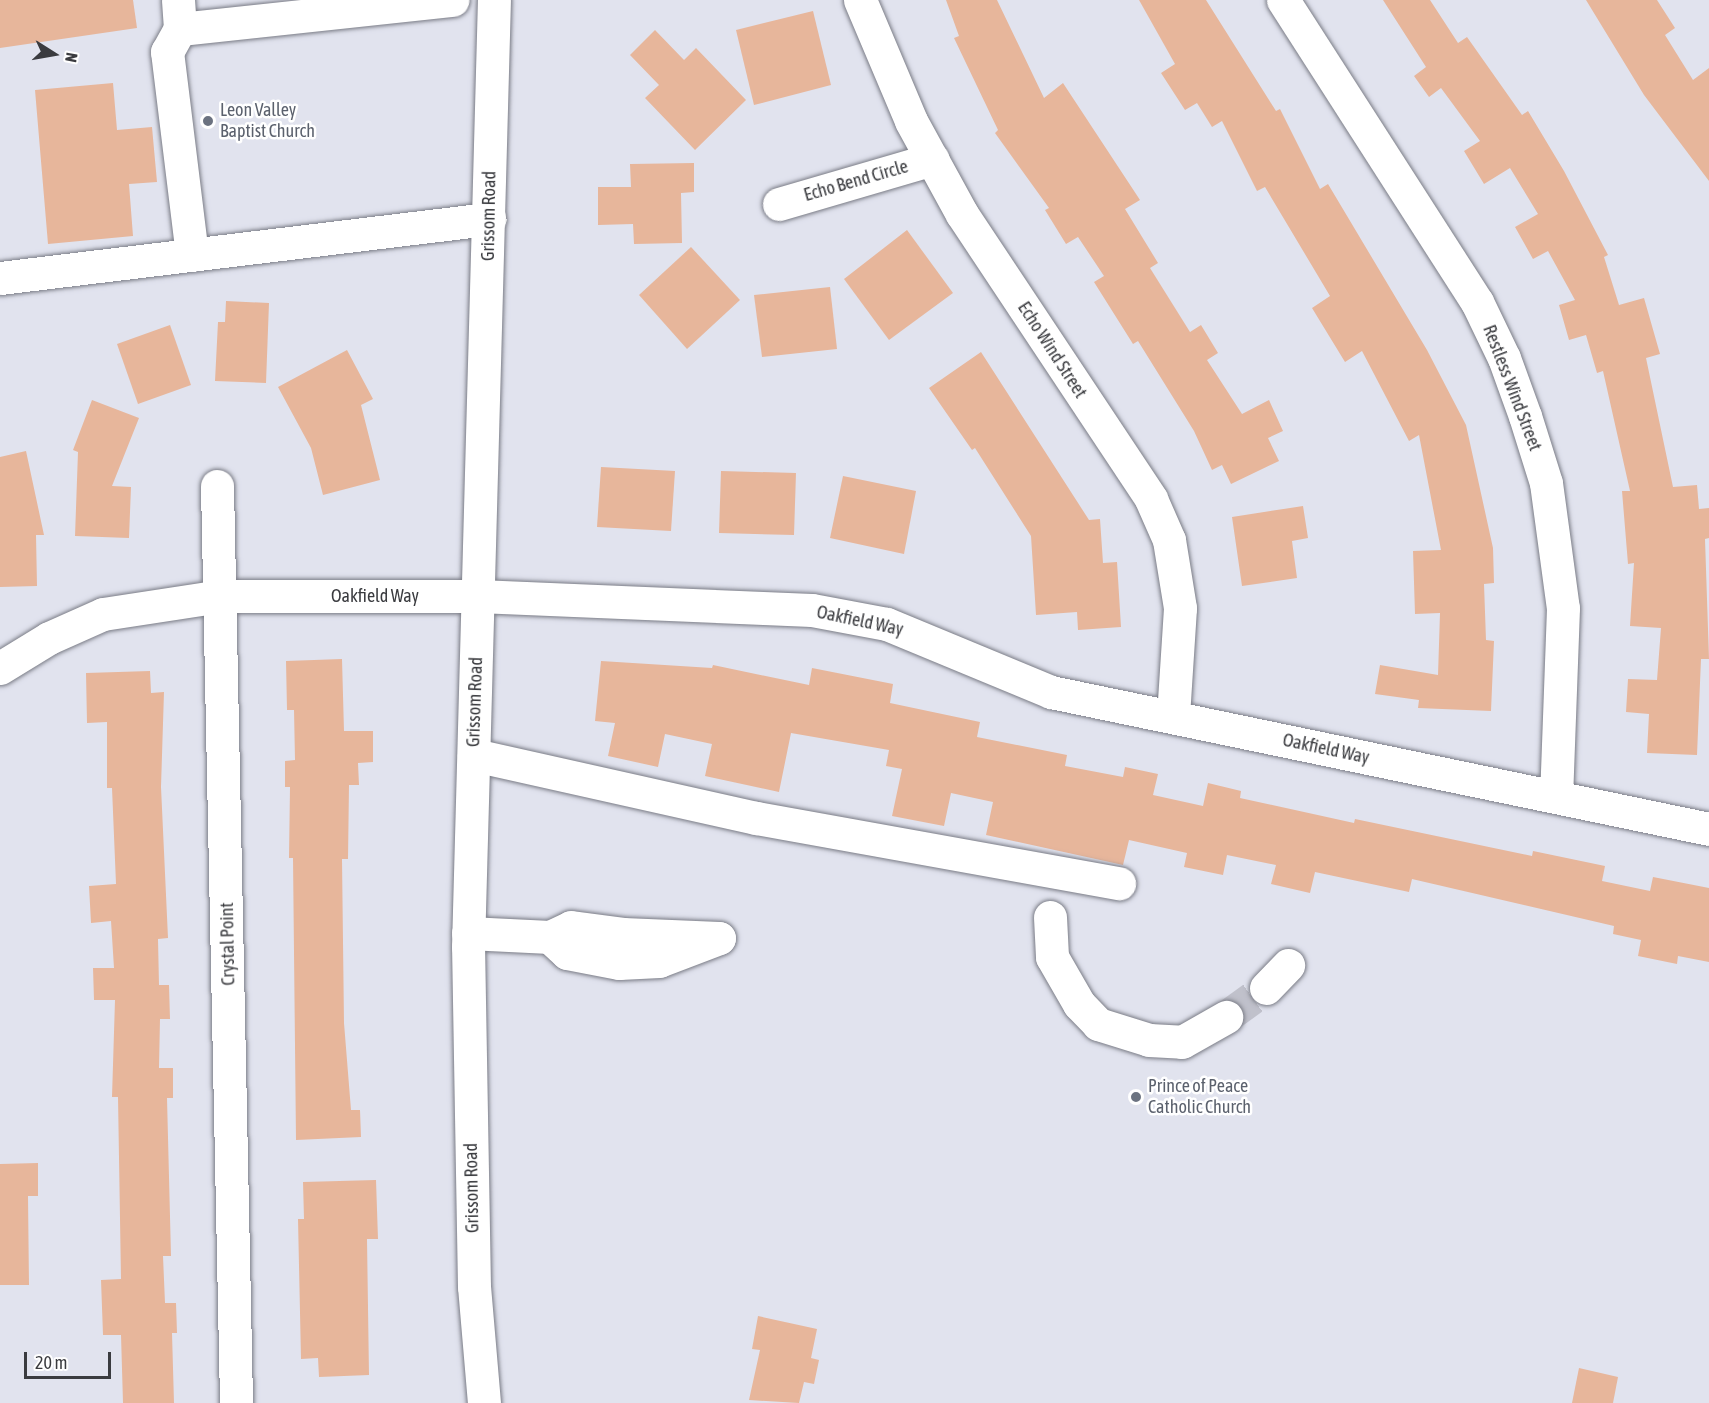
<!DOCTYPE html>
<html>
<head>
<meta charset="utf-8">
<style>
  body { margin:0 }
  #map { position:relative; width:1709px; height:1403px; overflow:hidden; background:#e1e3ee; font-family:"Asap Condensed",sans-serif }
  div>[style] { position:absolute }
  .building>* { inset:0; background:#e7b69b }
  .minor-tunnel>* { height:33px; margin-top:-16.5px; transform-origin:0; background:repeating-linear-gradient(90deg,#c0c1cb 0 33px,transparent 0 49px) }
  .roads { filter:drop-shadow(0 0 2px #7a7c86) drop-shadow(0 0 2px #7a7c86) }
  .minor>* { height:33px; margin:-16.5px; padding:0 16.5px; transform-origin:16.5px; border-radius:16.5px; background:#fff }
  .major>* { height:33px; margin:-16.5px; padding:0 16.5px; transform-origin:16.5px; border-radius:16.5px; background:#fff }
  .dots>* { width:16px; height:16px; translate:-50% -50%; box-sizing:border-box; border:3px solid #fff; border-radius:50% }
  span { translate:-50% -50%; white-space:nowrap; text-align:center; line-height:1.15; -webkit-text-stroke:5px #fff; paint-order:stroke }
  .worship-label { font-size:18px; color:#5b616d }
  .left { translate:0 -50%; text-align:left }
  .street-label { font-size:18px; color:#3a3b3f }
  .north { position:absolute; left:24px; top:24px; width:60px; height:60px; -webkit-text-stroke:4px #fff; paint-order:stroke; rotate:101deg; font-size:16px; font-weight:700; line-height:24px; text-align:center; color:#3a3b3f }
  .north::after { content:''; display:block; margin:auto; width:21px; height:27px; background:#3a3b3f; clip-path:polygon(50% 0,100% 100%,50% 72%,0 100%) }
  .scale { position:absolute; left:24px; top:1352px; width:87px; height:27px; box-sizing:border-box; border:3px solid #3a3b3f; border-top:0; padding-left:8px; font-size:18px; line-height:21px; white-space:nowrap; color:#3a3b3f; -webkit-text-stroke:4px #fff; paint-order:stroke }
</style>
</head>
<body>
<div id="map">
  <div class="building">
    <div style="clip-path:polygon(0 0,133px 0,137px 28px,0 48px)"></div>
    <div style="clip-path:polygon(946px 0,997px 0,1044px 98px,1063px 83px,1140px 200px,1125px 209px,1158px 263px,1150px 268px,1190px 332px,1201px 325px,1218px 353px,1207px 360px,1242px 414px,1269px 400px,1283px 431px,1268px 438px,1279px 461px,1231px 484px,1222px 465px,1212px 470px,1194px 431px,1138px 341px,1133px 344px,1094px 282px,1104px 276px,1078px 237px,1066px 244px,1045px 210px,1049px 208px,995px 133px,998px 130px,954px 38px,959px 36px)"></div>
    <div style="clip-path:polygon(1139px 0,1206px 0,1276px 111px,1280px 109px,1320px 189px,1328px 184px,1427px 350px,1466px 425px,1493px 548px,1494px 583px,1484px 584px,1486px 640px,1494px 641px,1491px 711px,1418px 708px,1419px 700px,1375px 694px,1380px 665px,1438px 675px,1440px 613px,1415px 614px,1413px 551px,1441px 550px,1419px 435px,1409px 441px,1362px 351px,1345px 362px,1312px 308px,1330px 296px,1265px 187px,1257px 191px,1222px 121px,1212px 127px,1197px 103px,1185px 110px,1161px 73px,1175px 64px)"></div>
    <div style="clip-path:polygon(1383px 0,1430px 0,1458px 43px,1467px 37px,1522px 115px,1528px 111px,1564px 171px,1608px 255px,1604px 257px,1619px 305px,1644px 298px,1660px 354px,1646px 358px,1673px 487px,1697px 485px,1699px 509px,1709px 508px,1709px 538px,1705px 539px,1709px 659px,1701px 659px,1697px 755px,1647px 753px,1649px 714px,1626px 712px,1628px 679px,1657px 680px,1661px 628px,1630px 626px,1634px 563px,1628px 564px,1622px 491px,1630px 491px,1603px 371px,1597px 373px,1586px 335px,1569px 340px,1559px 305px,1575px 300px,1548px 251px,1533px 259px,1515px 227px,1538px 214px,1510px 168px,1484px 184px,1464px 151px,1480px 141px,1441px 88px,1429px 97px,1414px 76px,1426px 67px)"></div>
    <div style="clip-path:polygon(1586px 0,1657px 0,1675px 28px,1665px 35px,1693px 80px,1709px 68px,1709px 181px,1644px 95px)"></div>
    <div style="clip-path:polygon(813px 11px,831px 85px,754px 105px,736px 30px)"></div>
    <div style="clip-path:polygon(655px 30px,684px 60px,696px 48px,746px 100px,695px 150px,645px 98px,659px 85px,630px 55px)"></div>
    <div style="clip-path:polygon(113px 83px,117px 130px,152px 127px,157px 182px,129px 184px,133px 236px,48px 244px,35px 90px)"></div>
    <div style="clip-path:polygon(694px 163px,694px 192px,681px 193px,682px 243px,634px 244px,633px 224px,598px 225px,598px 187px,631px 187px,630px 164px)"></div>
    <div style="clip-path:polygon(907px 230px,953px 293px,889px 340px,844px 279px)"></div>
    <div style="clip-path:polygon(691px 247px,740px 300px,687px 349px,639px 295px)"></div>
    <div style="clip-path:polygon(830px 287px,837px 349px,762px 357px,754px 295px)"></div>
    <div style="clip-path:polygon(226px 301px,269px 303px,266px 383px,215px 381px,218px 322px,225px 322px)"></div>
    <div style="clip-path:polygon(170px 325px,191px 385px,138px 404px,117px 344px)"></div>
    <div style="clip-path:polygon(347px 350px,373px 399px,361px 405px,380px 480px,323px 495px,311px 448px,278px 387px)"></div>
    <div style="clip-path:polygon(981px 352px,1089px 520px,1100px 519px,1103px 563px,1117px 562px,1121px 627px,1078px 630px,1077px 612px,1036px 615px,1031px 536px,975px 448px,972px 450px,929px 388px)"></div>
    <div style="clip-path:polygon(92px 400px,139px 418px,112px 486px,131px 487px,129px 538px,75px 536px,78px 452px,73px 450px)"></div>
    <div style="clip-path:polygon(26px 451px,44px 535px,36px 535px,37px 586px,0 587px,0 457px)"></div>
    <div style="clip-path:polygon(601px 467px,675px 471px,671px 531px,597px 527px)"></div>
    <div style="clip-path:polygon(721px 471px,796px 473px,794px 535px,719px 533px)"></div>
    <div style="clip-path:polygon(843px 476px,916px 491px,904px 554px,830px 538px)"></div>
    <div style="clip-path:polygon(1303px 506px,1308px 538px,1292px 541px,1297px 578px,1242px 586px,1232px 517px)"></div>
    <div style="clip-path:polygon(342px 659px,344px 731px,373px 731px,373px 762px,358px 763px,359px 785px,349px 785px,348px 859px,342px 859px,344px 1023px,351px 1110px,360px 1110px,361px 1137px,296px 1140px,293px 858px,289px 858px,290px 787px,285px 787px,285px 761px,295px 760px,294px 710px,287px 710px,286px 661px)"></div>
    <div style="clip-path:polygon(601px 661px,712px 668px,713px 665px,809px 685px,812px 668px,893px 684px,890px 703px,980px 722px,977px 737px,1067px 755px,1065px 766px,1123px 777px,1125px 767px,1158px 774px,1153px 795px,1203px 806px,1208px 783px,1241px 791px,1240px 798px,1354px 823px,1355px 819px,1532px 856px,1533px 851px,1605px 866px,1602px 881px,1650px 891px,1653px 877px,1709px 888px,1709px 962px,1678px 956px,1677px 964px,1638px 956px,1641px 940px,1613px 934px,1614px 926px,1412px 879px,1409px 892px,1315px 872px,1310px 893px,1271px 884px,1276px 865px,1227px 855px,1223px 875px,1184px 867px,1187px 853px,1129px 840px,1123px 865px,986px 835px,993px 802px,951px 793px,944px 826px,892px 816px,902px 769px,886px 766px,889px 750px,791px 733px,779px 792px,705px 776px,712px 744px,665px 734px,658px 767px,608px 756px,615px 723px,595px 721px)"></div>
    <div style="clip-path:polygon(150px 671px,151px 693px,164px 692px,161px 787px,168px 938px,158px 939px,159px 985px,169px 985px,170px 1019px,160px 1019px,159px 1068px,173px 1068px,173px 1098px,167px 1098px,171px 1256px,163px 1256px,165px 1303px,176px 1303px,177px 1333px,172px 1333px,174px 1403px,123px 1403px,121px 1335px,103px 1335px,101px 1280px,121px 1279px,118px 1097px,112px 1097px,115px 1000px,94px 1000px,93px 968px,114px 968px,111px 921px,91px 923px,89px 886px,116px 884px,112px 788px,107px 788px,107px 722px,87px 723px,86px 673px)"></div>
    <div style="clip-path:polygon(38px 1163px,38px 1196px,28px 1196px,29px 1285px,0 1285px,0 1164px)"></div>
    <div style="clip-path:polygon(376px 1180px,378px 1239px,367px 1239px,369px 1375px,319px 1377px,318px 1358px,301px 1359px,298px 1219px,304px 1219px,303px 1182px)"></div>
    <div style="clip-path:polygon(758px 1316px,817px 1329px,811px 1358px,819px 1360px,814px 1384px,804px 1382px,799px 1403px,749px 1400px,760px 1350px,752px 1349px)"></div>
    <div style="clip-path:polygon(1579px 1368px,1618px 1377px,1613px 1403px,1572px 1403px)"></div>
  </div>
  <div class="minor-tunnel">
    <div style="left:1226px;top:1017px;width:49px;rotate:-35.9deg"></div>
  </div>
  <div class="roads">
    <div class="minor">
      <div style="left:178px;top:0;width:29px;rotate:86deg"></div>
      <div style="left:860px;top:0;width:131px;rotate:67.1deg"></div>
      <div style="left:911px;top:121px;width:106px;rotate:61.3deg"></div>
      <div style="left:962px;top:214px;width:342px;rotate:56.4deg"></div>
      <div style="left:1151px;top:499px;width:45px;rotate:66.3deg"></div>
      <div style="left:1169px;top:540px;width:69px;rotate:80.8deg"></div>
      <div style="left:1180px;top:608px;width:109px;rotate:93.7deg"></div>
      <div style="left:1283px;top:0;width:359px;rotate:57.3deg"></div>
      <div style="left:1477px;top:302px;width:62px;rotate:64.3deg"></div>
      <div style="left:1504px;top:358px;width:62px;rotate:70.1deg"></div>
      <div style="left:1525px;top:416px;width:70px;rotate:72.6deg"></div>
      <div style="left:1546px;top:483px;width:126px;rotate:82.3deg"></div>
      <div style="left:1563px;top:608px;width:189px;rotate:92.1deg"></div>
      <div style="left:779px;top:204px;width:160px;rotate:-16.3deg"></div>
      <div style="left:192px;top:255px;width:205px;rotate:-97deg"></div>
      <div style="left:167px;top:52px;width:26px;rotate:-61deg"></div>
      <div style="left:180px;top:29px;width:274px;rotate:-6.1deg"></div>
      <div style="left:0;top:278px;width:493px;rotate:-6.9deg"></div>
      <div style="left:217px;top:486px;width:917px;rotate:88.81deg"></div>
      <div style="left:0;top:668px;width:57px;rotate:-31.5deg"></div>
      <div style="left:49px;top:638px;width:59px;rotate:-24deg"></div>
      <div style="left:103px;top:614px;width:119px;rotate:-8.7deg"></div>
      <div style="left:221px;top:596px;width:257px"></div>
      <div style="left:478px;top:596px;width:334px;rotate:2.4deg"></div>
      <div style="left:812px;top:610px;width:76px;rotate:10.6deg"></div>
      <div style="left:887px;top:624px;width:178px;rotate:22.5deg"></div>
      <div style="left:1051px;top:692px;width:672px;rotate:11.76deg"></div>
      <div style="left:474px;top:755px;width:289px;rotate:12.6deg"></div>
      <div style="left:756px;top:818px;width:369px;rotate:10.2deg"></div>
      <div style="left:1050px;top:917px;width:40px;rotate:87.1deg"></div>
      <div style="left:1052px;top:957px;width:54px;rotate:60.1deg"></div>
      <div style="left:1079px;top:1004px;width:28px;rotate:46deg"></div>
      <div style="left:1098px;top:1024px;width:53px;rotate:17.4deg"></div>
      <div style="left:1149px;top:1040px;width:33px;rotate:3deg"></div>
      <div style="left:1182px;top:1042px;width:51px;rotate:-29.6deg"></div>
      <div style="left:468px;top:933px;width:82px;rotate:2.8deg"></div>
      <div style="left:550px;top:937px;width:23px;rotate:-25deg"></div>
      <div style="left:571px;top:927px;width:52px;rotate:7.7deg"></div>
      <div style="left:623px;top:934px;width:96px;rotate:2.4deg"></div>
      <div style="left:719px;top:938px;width:64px;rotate:159deg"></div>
      <div style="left:659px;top:961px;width:40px;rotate:177.1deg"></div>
      <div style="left:619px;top:963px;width:53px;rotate:-169.1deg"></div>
      <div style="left:567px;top:953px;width:23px;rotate:-137deg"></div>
      <div style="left:1266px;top:988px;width:32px;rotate:-46deg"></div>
    </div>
    <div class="major">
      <div style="left:484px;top:1403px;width:116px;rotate:-94.9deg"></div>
      <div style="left:474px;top:1287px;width:340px;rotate:-91deg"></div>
      <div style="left:468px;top:947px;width:947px;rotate:-88.43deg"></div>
    </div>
  </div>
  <div class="dots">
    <div style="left:208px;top:121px;background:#6b7280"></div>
    <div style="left:1136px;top:1097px;background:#6b7280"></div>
  </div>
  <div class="worship-label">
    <span class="left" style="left:220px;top:121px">Leon Valley<br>Baptist Church</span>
    <span class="left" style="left:1148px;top:1097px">Prince of Peace<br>Catholic Church</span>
  </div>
  <div class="street-label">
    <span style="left:856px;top:181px;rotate:-16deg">Echo Bend Circle</span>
    <span style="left:489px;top:216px;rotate:-89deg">Grissom Road</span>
    <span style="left:1052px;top:350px;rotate:57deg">Echo Wind Street</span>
    <span style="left:1512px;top:388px;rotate:69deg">Restless Wind Street</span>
    <span style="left:375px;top:596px">Oakfield Way</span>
    <span style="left:860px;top:621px;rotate:12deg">Oakfield Way</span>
    <span style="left:475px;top:702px;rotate:-88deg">Grissom Road</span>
    <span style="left:1326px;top:749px;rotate:12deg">Oakfield Way</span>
    <span style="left:228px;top:944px;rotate:-91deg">Crystal Point</span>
    <span style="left:472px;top:1188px;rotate:-91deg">Grissom Road</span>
  </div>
  <div class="north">N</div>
  <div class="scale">20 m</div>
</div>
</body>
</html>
